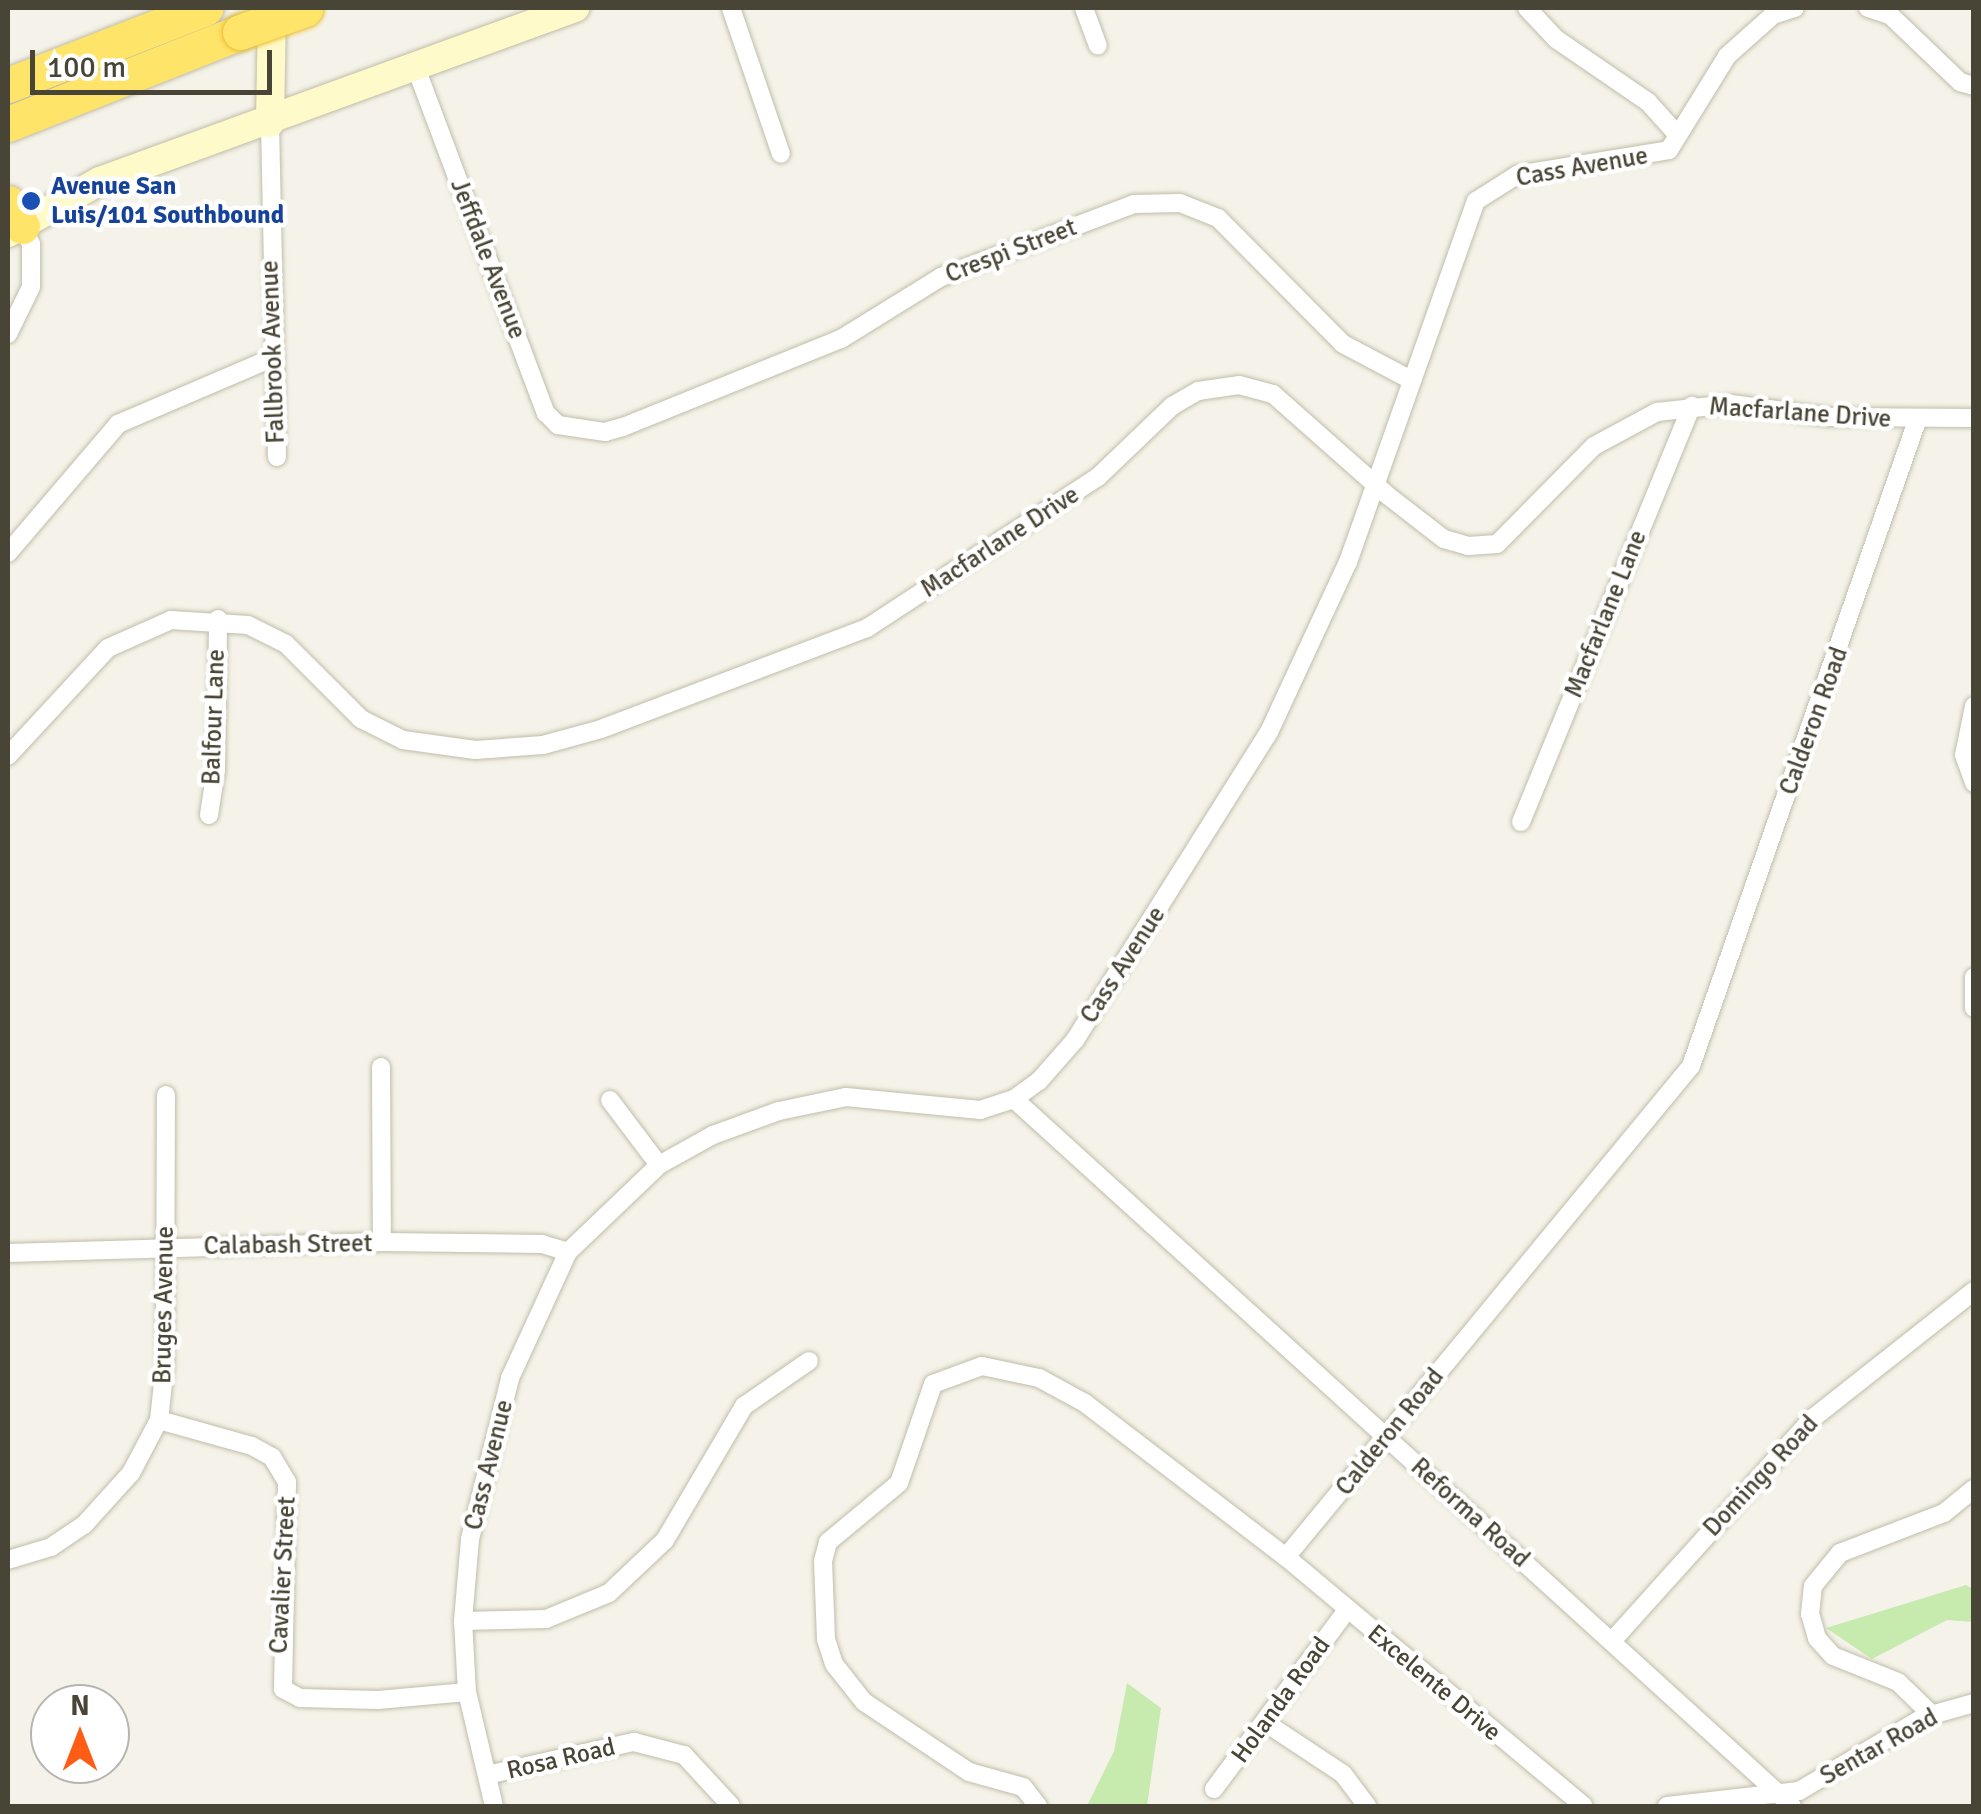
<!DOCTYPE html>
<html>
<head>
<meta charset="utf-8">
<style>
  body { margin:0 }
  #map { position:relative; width:1981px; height:1814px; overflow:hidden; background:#f5f3e9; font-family:Signika,sans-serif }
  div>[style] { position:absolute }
  .green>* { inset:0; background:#c7ebaf }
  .roads { filter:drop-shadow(0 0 2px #c1bdaa) drop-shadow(0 0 2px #c1bdaa) }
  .street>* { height:18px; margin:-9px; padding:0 9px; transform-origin:9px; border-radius:9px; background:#fff }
  .secondary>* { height:28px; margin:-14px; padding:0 14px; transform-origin:14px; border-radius:14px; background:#fffac9 }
  .highway>* { height:35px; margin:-17.5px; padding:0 17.5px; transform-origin:17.5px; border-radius:17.5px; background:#ffe46a }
  .bridges { filter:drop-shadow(0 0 2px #e7bf31) drop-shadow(0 0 2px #e7bf31) }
  .highway-bridge>* { height:35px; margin:-17.5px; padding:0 17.5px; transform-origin:17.5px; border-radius:17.5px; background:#ffe46a }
  .dots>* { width:28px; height:28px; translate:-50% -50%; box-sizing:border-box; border:5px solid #fff; border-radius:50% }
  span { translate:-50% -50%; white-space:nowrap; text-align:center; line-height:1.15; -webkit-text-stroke:9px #fff; paint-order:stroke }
  .street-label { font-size:25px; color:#494536 }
  .transit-label { font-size:25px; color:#164399; font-weight:700 }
  .left { translate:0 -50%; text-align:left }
  .frame { position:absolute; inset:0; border:10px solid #494536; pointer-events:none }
  .north { position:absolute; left:30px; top:1684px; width:100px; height:100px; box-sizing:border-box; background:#fff; border:2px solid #b6b5af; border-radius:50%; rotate:0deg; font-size:28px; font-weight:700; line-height:40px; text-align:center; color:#494536 }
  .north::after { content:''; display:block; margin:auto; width:35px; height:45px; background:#ff5c16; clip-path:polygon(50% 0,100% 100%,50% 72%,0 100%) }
  .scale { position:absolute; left:30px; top:50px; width:242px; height:45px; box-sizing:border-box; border:5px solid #494536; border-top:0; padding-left:12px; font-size:30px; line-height:35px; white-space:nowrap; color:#494536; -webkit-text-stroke:8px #fff; paint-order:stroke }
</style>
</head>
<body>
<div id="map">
  <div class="green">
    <div style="clip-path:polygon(1966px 1585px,1973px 1589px,1973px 1622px,1947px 1620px,1872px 1659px,1826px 1628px)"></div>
    <div style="clip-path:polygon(1127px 1683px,1161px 1708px,1147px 1806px,1087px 1806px,1114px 1751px)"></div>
  </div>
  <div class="roads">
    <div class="street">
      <div style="left:731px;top:8px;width:154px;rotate:71.1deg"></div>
      <div style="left:1084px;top:8px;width:40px;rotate:69.8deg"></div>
      <div style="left:1527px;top:8px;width:42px;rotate:46.9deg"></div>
      <div style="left:1556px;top:39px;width:112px;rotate:34.4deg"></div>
      <div style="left:1648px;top:102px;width:42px;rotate:47.9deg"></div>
      <div style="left:1868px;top:8px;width:23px;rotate:18deg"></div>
      <div style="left:1890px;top:15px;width:97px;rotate:43.7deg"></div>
      <div style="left:1960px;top:82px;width:15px;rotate:16deg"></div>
      <div style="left:416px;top:68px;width:369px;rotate:69.4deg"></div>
      <div style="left:546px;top:413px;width:17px;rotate:45deg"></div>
      <div style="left:558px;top:425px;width:48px;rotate:8.5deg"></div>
      <div style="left:605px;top:432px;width:19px;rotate:-16deg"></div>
      <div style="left:623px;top:427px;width:235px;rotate:-22deg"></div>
      <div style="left:841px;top:339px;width:118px;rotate:-31.8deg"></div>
      <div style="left:941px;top:277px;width:206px;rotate:-20.7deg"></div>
      <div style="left:1134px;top:204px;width:46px;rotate:-1.2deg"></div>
      <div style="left:1180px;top:203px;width:41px;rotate:21.5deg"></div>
      <div style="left:1218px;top:218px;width:177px;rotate:45.2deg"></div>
      <div style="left:1343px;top:344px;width:75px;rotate:27.9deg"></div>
      <div style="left:270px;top:123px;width:334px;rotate:88.8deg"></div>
      <div style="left:8px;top:334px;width:52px;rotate:-63.9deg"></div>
      <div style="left:31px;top:287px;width:43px;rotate:-90deg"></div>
      <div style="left:31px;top:244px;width:20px;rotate:-117deg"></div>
      <div style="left:8px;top:553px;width:170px;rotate:-49.5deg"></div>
      <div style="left:118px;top:424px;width:165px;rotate:-23.2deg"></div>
      <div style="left:1974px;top:706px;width:50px;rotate:101.5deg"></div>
      <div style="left:1964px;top:755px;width:30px;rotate:70deg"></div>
      <div style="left:8px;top:756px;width:147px;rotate:-47.2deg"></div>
      <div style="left:108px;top:648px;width:69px;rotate:-24deg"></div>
      <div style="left:171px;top:620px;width:77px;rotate:3.7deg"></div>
      <div style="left:248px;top:625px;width:42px;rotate:26.6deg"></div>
      <div style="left:286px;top:644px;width:106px;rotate:45deg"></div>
      <div style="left:361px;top:719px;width:47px;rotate:26.6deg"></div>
      <div style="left:403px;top:740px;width:73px;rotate:7.9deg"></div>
      <div style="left:475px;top:750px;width:68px;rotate:-4.2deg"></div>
      <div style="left:543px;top:745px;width:60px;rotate:-15.4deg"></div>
      <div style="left:601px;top:729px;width:285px;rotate:-20.8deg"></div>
      <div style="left:867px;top:628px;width:276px;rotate:-33.2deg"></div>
      <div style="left:1098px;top:477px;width:103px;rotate:-43.8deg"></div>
      <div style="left:1172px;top:406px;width:30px;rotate:-30deg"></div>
      <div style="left:1198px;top:391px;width:41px;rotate:-8.3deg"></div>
      <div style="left:1239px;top:385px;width:35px;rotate:15deg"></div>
      <div style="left:1273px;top:394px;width:152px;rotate:41.5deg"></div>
      <div style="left:1387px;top:495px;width:72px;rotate:37.7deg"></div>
      <div style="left:1444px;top:539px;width:25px;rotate:16deg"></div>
      <div style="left:1468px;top:546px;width:29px;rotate:-4deg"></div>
      <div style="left:1497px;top:544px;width:138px;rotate:-45.3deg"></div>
      <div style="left:1594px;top:446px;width:72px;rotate:-28.4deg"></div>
      <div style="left:1657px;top:412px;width:74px;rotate:-6.2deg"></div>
      <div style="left:1731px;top:404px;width:98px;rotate:7.6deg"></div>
      <div style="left:1828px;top:417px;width:146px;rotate:0.4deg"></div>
      <div style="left:209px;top:815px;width:46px;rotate:-81.2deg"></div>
      <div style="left:216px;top:770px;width:151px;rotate:-89.2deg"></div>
      <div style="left:1521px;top:822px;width:450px;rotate:-67.7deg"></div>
      <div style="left:1974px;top:977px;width:31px;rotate:90deg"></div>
      <div style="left:381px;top:1067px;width:175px;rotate:89.7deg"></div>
      <div style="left:1014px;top:1099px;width:1051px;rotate:42.26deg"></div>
      <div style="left:610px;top:1100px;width:81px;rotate:53deg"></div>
      <div style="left:8px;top:1253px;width:374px;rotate:-1.7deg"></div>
      <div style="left:382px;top:1242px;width:160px;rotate:0.7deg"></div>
      <div style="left:542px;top:1244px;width:27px;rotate:17deg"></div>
      <div style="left:159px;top:1420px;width:97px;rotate:15.6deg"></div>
      <div style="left:252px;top:1446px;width:23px;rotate:29deg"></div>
      <div style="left:272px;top:1457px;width:29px;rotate:59deg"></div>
      <div style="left:287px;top:1482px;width:207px;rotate:91.1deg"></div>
      <div style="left:283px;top:1689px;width:19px;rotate:28deg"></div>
      <div style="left:300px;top:1698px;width:78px;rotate:1.5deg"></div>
      <div style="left:378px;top:1700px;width:89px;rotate:-5.1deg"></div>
      <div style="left:1286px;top:1557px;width:636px;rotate:-50.48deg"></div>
      <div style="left:1691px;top:1066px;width:683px;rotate:-70.69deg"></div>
      <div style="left:8px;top:1560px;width:45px;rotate:-16.8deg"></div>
      <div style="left:51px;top:1547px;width:40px;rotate:-34deg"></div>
      <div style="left:84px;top:1525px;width:70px;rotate:-47.9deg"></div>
      <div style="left:131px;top:1473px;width:60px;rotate:-62.2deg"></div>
      <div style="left:159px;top:1420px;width:55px;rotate:-83.8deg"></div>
      <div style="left:165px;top:1365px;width:270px;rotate:-89.8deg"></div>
      <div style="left:463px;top:1621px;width:83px;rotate:-1.4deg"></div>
      <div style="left:546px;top:1619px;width:68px;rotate:-22.4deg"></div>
      <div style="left:609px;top:1593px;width:77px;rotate:-43.4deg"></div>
      <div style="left:665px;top:1540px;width:156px;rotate:-59.5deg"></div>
      <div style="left:744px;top:1406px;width:79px;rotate:-34.7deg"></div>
      <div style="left:1612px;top:1641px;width:300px;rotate:-48deg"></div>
      <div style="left:1813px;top:1418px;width:205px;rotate:-38.3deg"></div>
      <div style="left:1931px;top:1714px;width:46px;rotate:-135.9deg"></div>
      <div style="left:1898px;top:1682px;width:70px;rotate:-158.2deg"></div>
      <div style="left:1833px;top:1656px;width:24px;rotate:-132deg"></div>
      <div style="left:1817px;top:1638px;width:25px;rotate:-106deg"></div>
      <div style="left:1810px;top:1614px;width:28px;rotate:-84deg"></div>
      <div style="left:1813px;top:1586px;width:43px;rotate:-50.7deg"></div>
      <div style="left:1840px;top:1553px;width:111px;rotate:-21deg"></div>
      <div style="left:1944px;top:1513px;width:38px;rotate:-39deg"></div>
      <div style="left:1266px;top:1723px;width:92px;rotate:33.5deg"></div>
      <div style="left:1343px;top:1774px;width:40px;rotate:53deg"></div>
      <div style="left:487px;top:1775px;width:151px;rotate:-12.7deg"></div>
      <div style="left:634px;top:1742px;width:52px;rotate:14.6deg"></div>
      <div style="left:684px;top:1755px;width:69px;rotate:47.3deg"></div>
      <div style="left:1214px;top:1789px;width:222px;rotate:-53.4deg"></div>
      <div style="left:494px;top:1806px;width:117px;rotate:-103.3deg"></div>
      <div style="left:467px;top:1692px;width:71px;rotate:-93.2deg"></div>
      <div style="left:463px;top:1621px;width:82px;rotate:-85.1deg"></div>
      <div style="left:470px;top:1539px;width:166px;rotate:-76deg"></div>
      <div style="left:510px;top:1378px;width:139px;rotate:-65.3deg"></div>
      <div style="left:568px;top:1252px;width:126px;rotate:-43.7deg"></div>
      <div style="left:659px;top:1165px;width:62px;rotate:-29.1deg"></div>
      <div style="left:713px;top:1135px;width:70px;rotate:-20deg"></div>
      <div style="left:779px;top:1111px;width:68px;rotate:-11.8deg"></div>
      <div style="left:846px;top:1097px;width:135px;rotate:5.5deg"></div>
      <div style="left:980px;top:1110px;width:36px;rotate:-18deg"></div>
      <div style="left:1014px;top:1099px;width:31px;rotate:-36deg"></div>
      <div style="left:1039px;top:1081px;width:55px;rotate:-48.7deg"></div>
      <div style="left:1075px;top:1040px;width:364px;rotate:-57.8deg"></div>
      <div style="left:1269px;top:732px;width:187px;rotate:-65.1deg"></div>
      <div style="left:1348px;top:562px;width:383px;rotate:-70.5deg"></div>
      <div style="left:1476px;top:201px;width:49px;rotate:-32.4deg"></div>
      <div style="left:1517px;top:175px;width:154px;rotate:-9.3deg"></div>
      <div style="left:1669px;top:150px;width:110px;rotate:-58.3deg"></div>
      <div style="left:1727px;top:56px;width:62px;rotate:-41.7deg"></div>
      <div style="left:1773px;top:15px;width:23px;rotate:-18deg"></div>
      <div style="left:1038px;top:1806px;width:24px;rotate:-128deg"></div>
      <div style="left:1023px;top:1787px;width:56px;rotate:-164.5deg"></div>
      <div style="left:969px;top:1772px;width:126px;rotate:-146.3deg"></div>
      <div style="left:864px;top:1702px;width:48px;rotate:-128.3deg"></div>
      <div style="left:834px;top:1664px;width:26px;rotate:-108deg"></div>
      <div style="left:826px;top:1639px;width:78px;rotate:-92.2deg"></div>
      <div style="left:823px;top:1561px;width:20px;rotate:-75deg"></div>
      <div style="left:828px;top:1542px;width:92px;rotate:-39.7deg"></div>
      <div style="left:899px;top:1483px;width:105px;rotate:-71deg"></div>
      <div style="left:933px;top:1384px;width:52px;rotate:-20.2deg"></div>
      <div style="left:982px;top:1366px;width:58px;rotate:11.9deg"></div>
      <div style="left:1039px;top:1378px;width:52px;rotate:28.5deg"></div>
      <div style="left:1085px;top:1403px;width:253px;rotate:37.5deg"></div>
      <div style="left:1286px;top:1557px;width:388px;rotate:39.9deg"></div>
      <div style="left:1667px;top:1806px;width:133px;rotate:-6.5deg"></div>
      <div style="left:1799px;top:1791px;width:145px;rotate:-30.6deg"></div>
      <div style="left:1924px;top:1717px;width:52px;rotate:-15.6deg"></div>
    </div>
    <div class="secondary">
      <div style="left:270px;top:123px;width:115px;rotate:-89deg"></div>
      <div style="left:8px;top:233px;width:106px;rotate:-29.5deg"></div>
      <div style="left:100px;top:181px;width:506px;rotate:-20.01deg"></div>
    </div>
    <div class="highway">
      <div style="left:8px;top:85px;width:212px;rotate:-21.3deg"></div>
      <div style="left:8px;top:124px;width:250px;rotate:-21.6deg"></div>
      <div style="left:8px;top:203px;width:27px;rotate:59deg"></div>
    </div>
  </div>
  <div class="bridges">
    <div class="highway-bridge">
      <div style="left:240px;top:32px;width:69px;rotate:-19.5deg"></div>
    </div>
  </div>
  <div class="dots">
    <div style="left:31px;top:201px;background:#1a4fb4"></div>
  </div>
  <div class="street-label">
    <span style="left:1582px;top:167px;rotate:-10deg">Cass Avenue</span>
    <span style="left:1011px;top:251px;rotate:-21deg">Crespi Street</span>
    <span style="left:488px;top:259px;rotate:69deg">Jeffdale Avenue</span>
    <span style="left:273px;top:352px;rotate:-92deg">Fallbrook Avenue</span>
    <span style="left:1800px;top:413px;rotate:4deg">Macfarlane Drive</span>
    <span style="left:1000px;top:542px;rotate:-33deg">Macfarlane Drive</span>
    <span style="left:1606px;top:614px;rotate:-68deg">Macfarlane Lane</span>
    <span style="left:214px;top:717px;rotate:-88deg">Balfour Lane</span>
    <span style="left:1814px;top:721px;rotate:-70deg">Calderon Road</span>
    <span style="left:1123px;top:965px;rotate:-57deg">Cass Avenue</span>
    <span style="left:288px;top:1245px;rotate:-1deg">Calabash Street</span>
    <span style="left:164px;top:1305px;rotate:-89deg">Bruges Avenue</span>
    <span style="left:1390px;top:1432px;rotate:-51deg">Calderon Road</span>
    <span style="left:489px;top:1465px;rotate:-76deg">Cass Avenue</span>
    <span style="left:1761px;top:1476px;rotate:-47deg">Domingo Road</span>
    <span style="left:1470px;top:1513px;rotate:42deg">Reforma Road</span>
    <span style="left:283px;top:1575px;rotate:-87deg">Cavalier Street</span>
    <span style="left:1434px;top:1683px;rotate:40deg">Excelente Drive</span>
    <span style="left:1281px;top:1700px;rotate:-54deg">Holanda Road</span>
    <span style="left:1879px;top:1747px;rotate:-29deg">Sentar Road</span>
    <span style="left:561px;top:1759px;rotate:-13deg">Rosa Road</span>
  </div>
  <div class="transit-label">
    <span class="left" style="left:51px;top:201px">Avenue San<br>Luis/101 Southbound</span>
  </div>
  <div class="frame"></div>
  <div class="north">N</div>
  <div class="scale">100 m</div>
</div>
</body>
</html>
